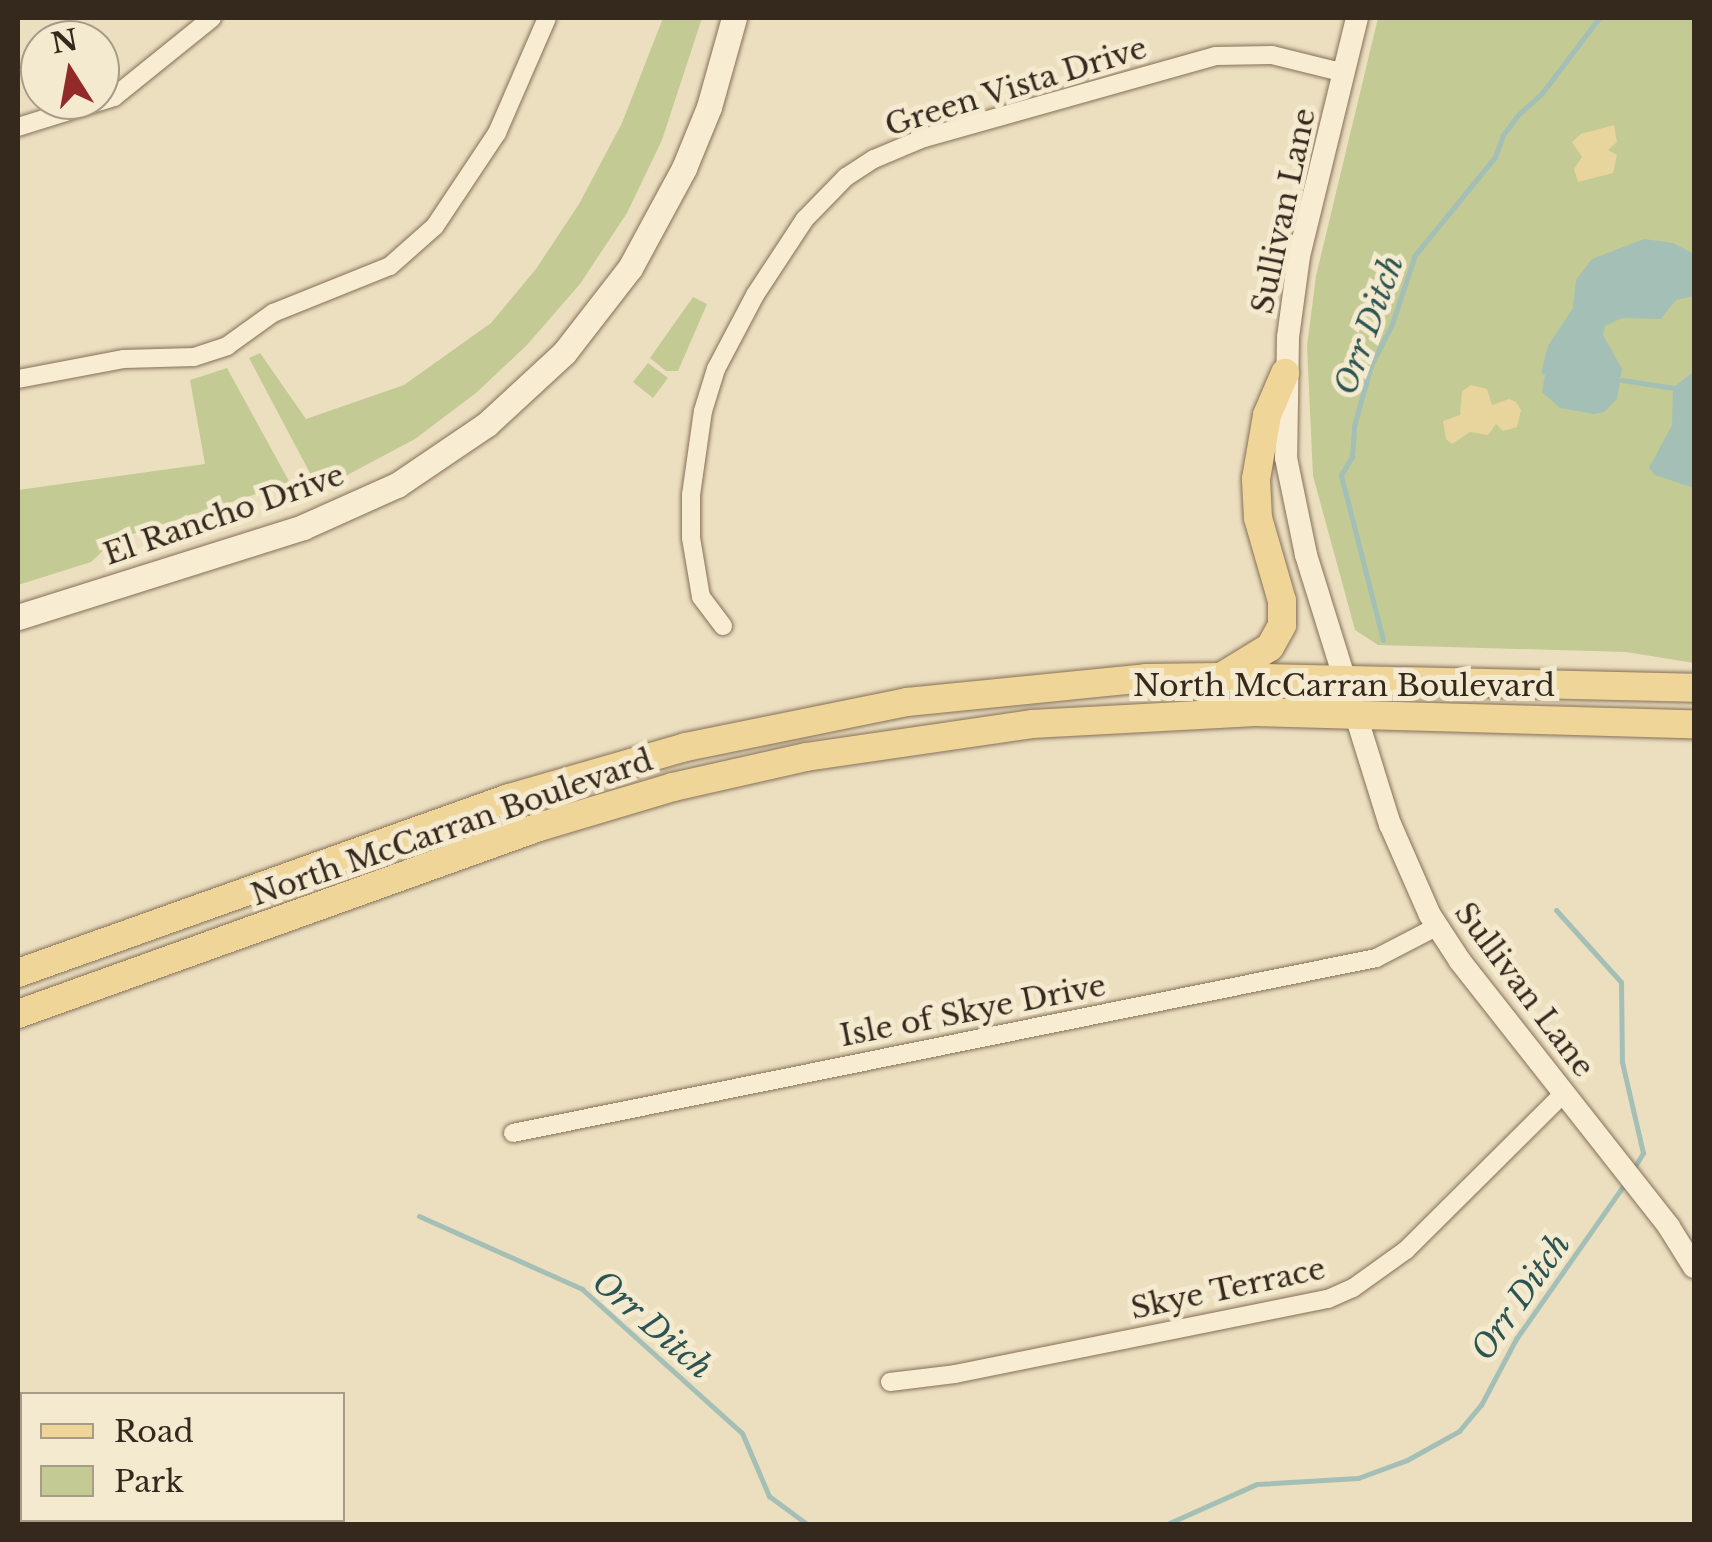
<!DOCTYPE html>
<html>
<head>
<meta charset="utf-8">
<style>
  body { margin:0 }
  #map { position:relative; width:1712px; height:1542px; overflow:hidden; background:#ecdfc0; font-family:"Libre Baskerville",serif }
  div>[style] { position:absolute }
  .green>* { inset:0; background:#c3ca94 }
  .sand>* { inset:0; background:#e8d59d }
  .water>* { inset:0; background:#a3bfb6 }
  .stream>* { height:5px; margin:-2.5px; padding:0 2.5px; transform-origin:2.5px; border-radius:2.5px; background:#a3bfb6 }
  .roads { filter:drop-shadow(0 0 2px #857058) drop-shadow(0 0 2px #857058) }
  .minor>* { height:18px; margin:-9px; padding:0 9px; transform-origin:9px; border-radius:9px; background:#f8edd3 }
  .tertiary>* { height:22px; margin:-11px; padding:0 11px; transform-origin:11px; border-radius:11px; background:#f8edd3 }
  .secondary>* { height:25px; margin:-12.5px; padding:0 12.5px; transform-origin:12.5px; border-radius:12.5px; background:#f8edd3 }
  .primary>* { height:28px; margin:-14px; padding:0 14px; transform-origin:14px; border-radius:14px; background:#f0d598 }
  span { translate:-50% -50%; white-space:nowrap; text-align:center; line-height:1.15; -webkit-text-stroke:10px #f4eacf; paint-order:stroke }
  .street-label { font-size:30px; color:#35281d }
  .water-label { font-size:32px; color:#2c5452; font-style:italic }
  .frame { position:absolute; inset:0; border:20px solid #35281d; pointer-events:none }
  .legend { position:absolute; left:20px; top:1392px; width:325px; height:130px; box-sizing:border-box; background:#f4eacf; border:2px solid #a89c88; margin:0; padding:12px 18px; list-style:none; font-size:30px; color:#35281d }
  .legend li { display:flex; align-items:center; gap:20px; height:50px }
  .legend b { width:50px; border:2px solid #a89c88 }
  .north { position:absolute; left:20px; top:20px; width:100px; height:100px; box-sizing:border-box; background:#f4eacf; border:2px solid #a89c88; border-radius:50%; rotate:349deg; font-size:28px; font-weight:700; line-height:40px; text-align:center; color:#35281d }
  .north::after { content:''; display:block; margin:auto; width:35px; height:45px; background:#922a2a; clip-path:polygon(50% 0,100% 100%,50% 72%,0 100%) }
</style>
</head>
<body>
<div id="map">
  <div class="green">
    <div style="clip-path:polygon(663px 18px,702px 18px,662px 140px,627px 213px,580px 284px,527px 345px,476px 393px,415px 439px,319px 490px,249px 358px,260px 353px,306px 419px,404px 385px,491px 323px,536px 269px,579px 204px,622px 123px)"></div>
    <div style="clip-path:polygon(1378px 18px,1694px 18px,1694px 663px,1626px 652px,1378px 645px,1355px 630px,1313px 476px,1307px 346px,1316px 276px)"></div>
    <div style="clip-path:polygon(693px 297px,707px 304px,678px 371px,666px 371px,650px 358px)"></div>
    <div style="clip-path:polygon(648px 363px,668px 378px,653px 398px,633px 382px)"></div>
    <div style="clip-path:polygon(227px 368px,290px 483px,114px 540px,91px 562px,18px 585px,18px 490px,205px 464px,190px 380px)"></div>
  </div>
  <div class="sand">
    <div style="clip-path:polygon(1614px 125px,1617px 142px,1608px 150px,1617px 155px,1613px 173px,1578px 182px,1574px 169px,1582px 157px,1572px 142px,1581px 134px)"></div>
    <div style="clip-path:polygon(1471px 385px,1487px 389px,1492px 405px,1509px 399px,1516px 402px,1521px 410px,1517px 427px,1503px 431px,1496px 424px,1488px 435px,1470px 432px,1452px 444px,1446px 439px,1443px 421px,1460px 415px,1462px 391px)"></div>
  </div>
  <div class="water">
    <div style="clip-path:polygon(1644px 239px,1673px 243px,1694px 254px,1694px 296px,1676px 300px,1661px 319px,1622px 318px,1605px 326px,1603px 335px,1622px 369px,1617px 399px,1604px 412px,1594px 414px,1560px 408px,1542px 392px,1545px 375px,1541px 373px,1548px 346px,1573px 308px,1576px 280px,1592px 259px)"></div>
    <div style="clip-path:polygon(1694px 371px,1694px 488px,1655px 475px,1649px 468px,1672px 425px,1673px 388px)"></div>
  </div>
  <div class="stream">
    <div style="left:1622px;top:380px;width:52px;rotate:8.9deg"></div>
    <div style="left:1383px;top:640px;width:170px;rotate:-104.3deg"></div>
    <div style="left:1341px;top:475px;width:21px;rotate:-59deg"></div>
    <div style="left:1352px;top:457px;width:31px;rotate:-86deg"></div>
    <div style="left:1354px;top:426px;width:63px;rotate:-74.4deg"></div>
    <div style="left:1371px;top:365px;width:46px;rotate:-62.9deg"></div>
    <div style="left:1392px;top:324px;width:73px;rotate:-71.6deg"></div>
    <div style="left:1415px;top:255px;width:127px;rotate:-50.8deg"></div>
    <div style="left:1495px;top:157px;width:23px;rotate:-70deg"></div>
    <div style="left:1503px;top:135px;width:26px;rotate:-53deg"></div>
    <div style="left:1519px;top:114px;width:31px;rotate:-42deg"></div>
    <div style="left:1542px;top:93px;width:94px;rotate:-52.8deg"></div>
    <div style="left:1556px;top:910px;width:97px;rotate:47.9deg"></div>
    <div style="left:1621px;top:982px;width:80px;rotate:89.3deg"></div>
    <div style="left:1622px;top:1062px;width:93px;rotate:77deg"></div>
    <div style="left:1643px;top:1153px;width:17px;rotate:121deg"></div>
    <div style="left:419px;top:1216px;width:179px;rotate:24.1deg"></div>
    <div style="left:582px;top:1289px;width:215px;rotate:42deg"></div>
    <div style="left:742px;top:1433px;width:69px;rotate:66.8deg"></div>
    <div style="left:769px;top:1496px;width:47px;rotate:36.4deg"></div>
    <div style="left:1167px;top:1524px;width:98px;rotate:-24deg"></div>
    <div style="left:1257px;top:1484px;width:101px;rotate:-3.4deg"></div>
    <div style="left:1358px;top:1478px;width:52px;rotate:-20.2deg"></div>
    <div style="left:1407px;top:1460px;width:60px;rotate:-29.1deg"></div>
    <div style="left:1459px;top:1431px;width:34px;rotate:-50deg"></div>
    <div style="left:1481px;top:1405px;width:75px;rotate:-62.1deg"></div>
    <div style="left:1516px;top:1339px;width:192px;rotate:-55deg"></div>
  </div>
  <div class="roads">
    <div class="minor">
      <div style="left:18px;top:127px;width:101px;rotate:-17.4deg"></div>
      <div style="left:114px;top:97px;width:126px;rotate:-38.9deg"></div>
      <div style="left:18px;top:379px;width:108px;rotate:-10.7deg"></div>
      <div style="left:124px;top:359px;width:70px;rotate:-1.6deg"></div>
      <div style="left:194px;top:357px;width:35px;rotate:-18deg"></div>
      <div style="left:227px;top:346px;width:57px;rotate:-35.7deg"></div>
      <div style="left:273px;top:313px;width:126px;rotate:-21.9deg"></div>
      <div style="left:390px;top:266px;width:60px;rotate:-41.6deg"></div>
      <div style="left:435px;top:226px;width:112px;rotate:-56.3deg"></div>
      <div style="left:497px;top:133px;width:125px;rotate:-66.5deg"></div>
      <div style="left:723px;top:626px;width:36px;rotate:-127deg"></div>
      <div style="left:701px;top:597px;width:60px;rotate:-99.6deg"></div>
      <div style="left:691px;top:538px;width:43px;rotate:-90deg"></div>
      <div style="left:691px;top:495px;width:85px;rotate:-81.9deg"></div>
      <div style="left:703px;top:411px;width:44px;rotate:-72.8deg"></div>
      <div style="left:716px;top:369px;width:84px;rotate:-62.2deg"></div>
      <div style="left:755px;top:295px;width:91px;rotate:-56.7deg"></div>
      <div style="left:805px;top:219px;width:59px;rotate:-45.7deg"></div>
      <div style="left:846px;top:177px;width:33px;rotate:-33deg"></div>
      <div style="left:874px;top:159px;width:54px;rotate:-22.8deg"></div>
      <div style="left:924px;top:138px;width:303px;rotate:-15.7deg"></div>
      <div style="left:1216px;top:56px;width:56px;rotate:-1deg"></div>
      <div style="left:1272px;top:55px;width:75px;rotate:13.9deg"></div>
      <div style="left:513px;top:1133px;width:881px;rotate:-11.46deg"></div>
      <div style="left:1376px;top:958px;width:70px;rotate:-27.3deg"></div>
      <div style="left:890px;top:1382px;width:65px;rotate:-7deg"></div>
      <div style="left:955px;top:1374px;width:380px;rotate:-11.4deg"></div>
      <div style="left:1328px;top:1299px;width:27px;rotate:-24deg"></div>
      <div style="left:1353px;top:1288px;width:65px;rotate:-35.6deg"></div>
      <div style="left:1406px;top:1250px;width:221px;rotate:-44.8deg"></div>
      <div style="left:18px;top:1491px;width:25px;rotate:81deg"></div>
    </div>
    <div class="tertiary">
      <div style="left:1357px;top:18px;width:245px;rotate:103.7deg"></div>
      <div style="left:1299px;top:256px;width:82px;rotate:97.7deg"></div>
      <div style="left:1288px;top:337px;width:121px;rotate:90.9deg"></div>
      <div style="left:1286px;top:458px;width:99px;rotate:78.3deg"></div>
      <div style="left:1306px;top:555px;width:282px;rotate:72.7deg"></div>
      <div style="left:1390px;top:824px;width:99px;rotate:66.3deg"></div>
      <div style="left:1430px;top:915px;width:55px;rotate:56.9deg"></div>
      <div style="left:1460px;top:961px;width:338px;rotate:51.8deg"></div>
      <div style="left:1669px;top:1227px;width:47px;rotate:58deg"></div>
    </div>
    <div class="secondary">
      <div style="left:18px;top:617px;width:299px;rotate:-17.5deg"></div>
      <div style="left:303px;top:527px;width:103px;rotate:-24.1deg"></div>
      <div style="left:397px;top:485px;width:109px;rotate:-34.1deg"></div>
      <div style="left:487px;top:424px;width:105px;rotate:-42.7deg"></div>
      <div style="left:564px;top:353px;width:108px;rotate:-52.2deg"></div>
      <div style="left:630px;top:268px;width:114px;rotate:-61.6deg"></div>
      <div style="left:684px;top:168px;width:66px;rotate:-67.7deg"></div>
      <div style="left:709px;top:107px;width:92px;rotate:-74.3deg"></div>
    </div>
    <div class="primary">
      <div style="left:1221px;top:677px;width:57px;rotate:-31.5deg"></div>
      <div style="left:1270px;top:647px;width:25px;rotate:-61deg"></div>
      <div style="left:1282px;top:625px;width:24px;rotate:-90deg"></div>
      <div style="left:1282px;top:601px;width:86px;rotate:-106.1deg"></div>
      <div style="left:1258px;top:518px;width:39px;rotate:-93deg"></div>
      <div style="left:1256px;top:479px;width:65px;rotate:-80.2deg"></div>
      <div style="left:1267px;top:415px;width:46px;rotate:-66.8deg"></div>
      <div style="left:18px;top:973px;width:521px;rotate:-19.62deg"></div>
      <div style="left:509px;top:798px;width:184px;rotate:-16.1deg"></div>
      <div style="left:686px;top:747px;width:226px;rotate:-11.5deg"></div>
      <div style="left:907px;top:702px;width:240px;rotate:-5.7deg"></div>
      <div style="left:1146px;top:678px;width:74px;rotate:-0.8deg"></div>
      <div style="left:1220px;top:677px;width:474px;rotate:1.3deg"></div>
      <div style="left:18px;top:1014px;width:554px;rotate:-19.74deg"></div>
      <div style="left:539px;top:827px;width:140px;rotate:-16.6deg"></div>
      <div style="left:673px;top:787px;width:136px;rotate:-12.7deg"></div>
      <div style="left:806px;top:757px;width:228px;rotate:-8.3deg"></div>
      <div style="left:1032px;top:724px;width:219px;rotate:-3.1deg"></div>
      <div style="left:1251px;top:712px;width:443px;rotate:1.6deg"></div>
    </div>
  </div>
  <div class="street-label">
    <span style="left:1016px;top:87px;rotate:-17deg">Green Vista Drive</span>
    <span style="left:1284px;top:211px;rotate:-78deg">Sullivan Lane</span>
    <span style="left:224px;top:515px;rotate:-19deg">El Rancho Drive</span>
    <span style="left:1344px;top:686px">North McCarran Boulevard</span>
    <span style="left:452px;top:828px;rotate:-19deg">North McCarran Boulevard</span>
    <span style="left:1524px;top:990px;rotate:53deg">Sullivan Lane</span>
    <span style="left:973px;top:1011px;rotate:-11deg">Isle of Skye Drive</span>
    <span style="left:1228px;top:1289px;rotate:-12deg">Skye Terrace</span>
  </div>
  <div class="water-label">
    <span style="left:1369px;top:325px;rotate:-70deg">Orr Ditch</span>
    <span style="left:1521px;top:1297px;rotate:-55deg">Orr Ditch</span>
    <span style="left:652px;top:1325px;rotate:41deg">Orr Ditch</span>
  </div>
  <div class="frame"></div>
  <ul class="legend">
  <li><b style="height:12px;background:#f0d598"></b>Road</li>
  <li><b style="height:28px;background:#c3ca94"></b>Park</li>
  </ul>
  <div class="north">N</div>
</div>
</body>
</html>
